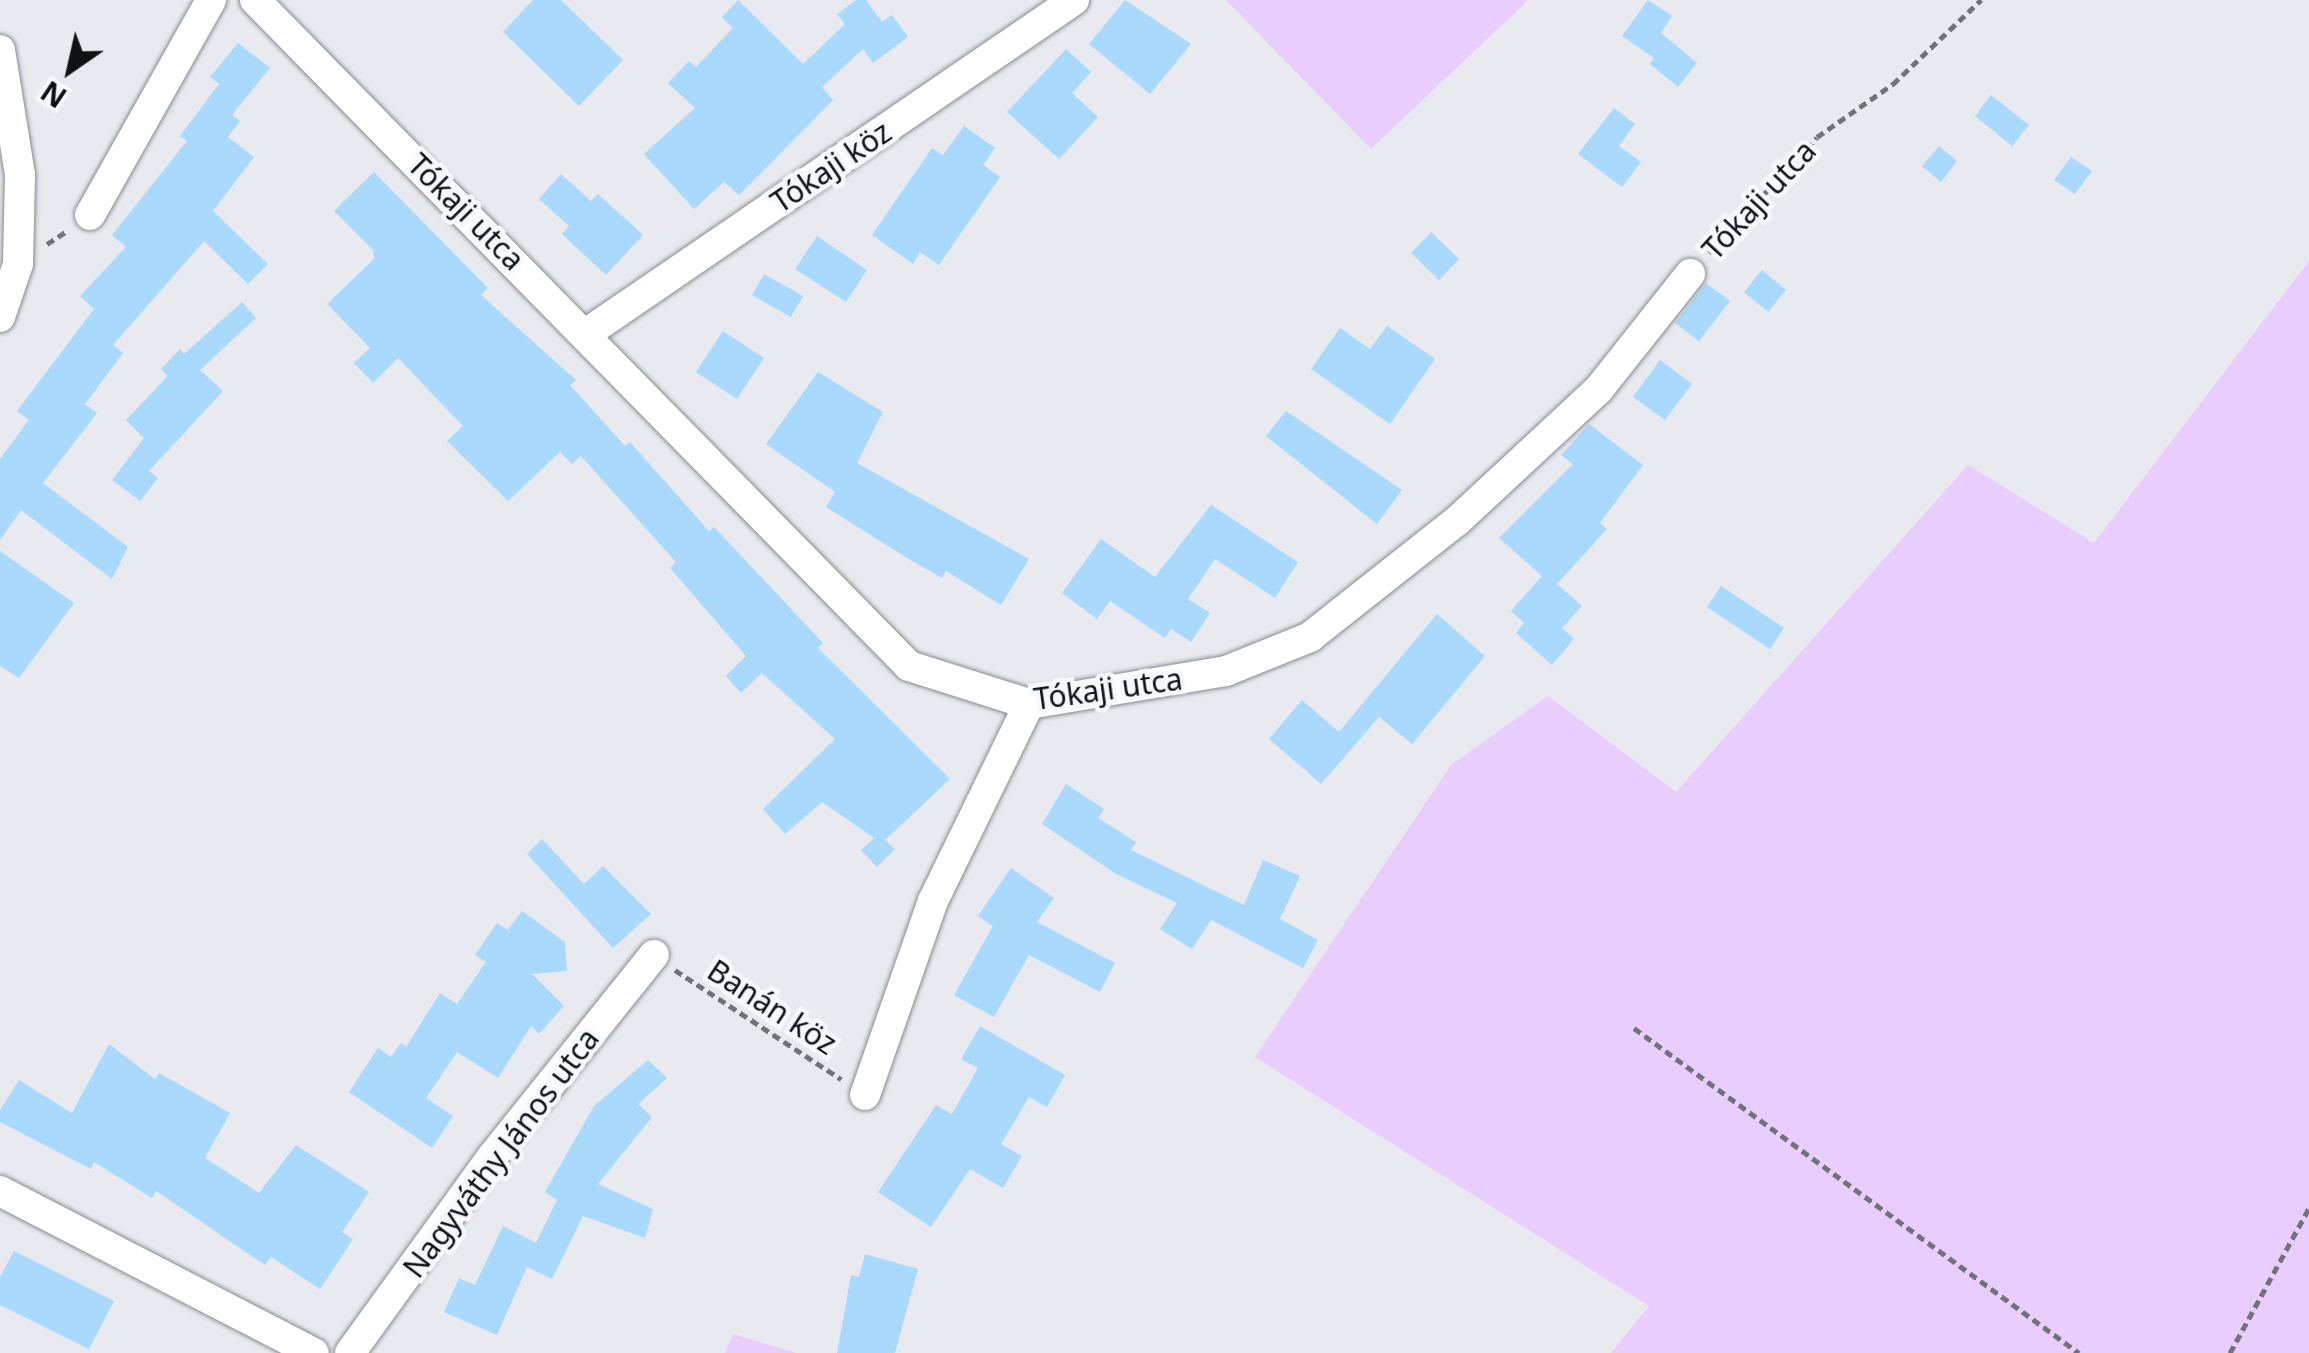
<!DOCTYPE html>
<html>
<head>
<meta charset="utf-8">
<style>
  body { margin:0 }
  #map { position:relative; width:2309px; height:1353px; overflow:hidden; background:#e8eaf0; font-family:"Noto Sans",sans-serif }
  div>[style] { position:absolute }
  .green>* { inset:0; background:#e8cdfe }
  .building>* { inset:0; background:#a9d9fc }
  .path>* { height:5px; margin-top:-2.5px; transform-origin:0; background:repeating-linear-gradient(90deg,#717376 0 8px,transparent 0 13px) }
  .roads { filter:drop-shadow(0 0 2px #888b90) drop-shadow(0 0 2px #888b90) }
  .street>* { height:30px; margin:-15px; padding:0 15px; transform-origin:15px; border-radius:15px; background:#fff }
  span { translate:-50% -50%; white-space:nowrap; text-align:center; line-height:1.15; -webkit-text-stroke:9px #f5f8fd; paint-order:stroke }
  .street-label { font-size:30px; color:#101113 }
  .north { position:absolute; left:20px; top:20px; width:100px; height:100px; -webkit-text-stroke:8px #f5f8fd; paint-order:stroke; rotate:214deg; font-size:28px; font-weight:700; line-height:40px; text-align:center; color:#101113 }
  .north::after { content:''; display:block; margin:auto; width:35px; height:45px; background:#101113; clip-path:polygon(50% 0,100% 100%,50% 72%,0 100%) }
</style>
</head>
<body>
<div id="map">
  <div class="green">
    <div style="clip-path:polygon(1226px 0,1528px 0,1371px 149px)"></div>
    <div style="clip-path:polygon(2309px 261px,2309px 1353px,1611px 1353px,1649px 1306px,1255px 1057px,1451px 765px,1548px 696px,1676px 792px,1968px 465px,2094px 543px)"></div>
    <div style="clip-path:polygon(733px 1334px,796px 1353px,725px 1353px)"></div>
  </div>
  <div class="building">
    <div style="clip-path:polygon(533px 0,561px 0,623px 60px,579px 106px,503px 32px)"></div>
    <div style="clip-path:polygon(738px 0,803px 64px,845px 24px,837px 14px,856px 0,866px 0,882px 22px,892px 15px,908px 37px,873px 63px,863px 49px,822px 87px,833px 100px,739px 195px,724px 182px,694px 209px,644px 154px,695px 108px,668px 83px,689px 61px,696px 67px,733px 28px,722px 17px)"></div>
    <div style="clip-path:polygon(1125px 0,1191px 44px,1150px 94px,1089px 44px)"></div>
    <div style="clip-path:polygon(1648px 0,1672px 16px,1661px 33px,1697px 63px,1678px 87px,1650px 64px,1654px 58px,1622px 36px)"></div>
    <div style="clip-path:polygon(238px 43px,270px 68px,232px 115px,240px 121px,228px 137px,254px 157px,213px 211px,268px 264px,248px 284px,204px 241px,113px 345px,123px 353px,85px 404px,97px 413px,43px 483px,128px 547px,112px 579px,21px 510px,0 540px,0 459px,29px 420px,17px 411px,94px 309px,80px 296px,126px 247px,112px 235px,187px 141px,180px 136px,219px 84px,210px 77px)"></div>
    <div style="clip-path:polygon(1066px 49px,1091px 72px,1072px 93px,1098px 117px,1059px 159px,1007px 112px)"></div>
    <div style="clip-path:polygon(1991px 95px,2029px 125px,2012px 146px,1975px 116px)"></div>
    <div style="clip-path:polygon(1614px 108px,1635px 124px,1619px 146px,1641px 162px,1622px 187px,1578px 154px)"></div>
    <div style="clip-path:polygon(964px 126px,995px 148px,983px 165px,1000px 177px,939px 265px,920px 252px,913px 264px,872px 235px,932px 148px,943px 155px)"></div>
    <div style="clip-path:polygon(1939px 146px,1957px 161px,1941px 182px,1922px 166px)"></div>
    <div style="clip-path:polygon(2071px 157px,2092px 171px,2075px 194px,2054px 180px)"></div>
    <div style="clip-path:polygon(374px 172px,488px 288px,481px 295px,576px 380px,570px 385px,625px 446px,630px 442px,709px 531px,714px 527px,823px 643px,818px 648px,950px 779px,885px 840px,895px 849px,877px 867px,861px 850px,874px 838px,822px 802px,785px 834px,763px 809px,835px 739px,762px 673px,741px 693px,726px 676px,746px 656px,670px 568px,676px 562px,581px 456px,572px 464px,560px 452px,508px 501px,447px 441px,463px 426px,398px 358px,373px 383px,354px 363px,370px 348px,327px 304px,374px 259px,373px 250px,334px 211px)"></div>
    <div style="clip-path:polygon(561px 174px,591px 201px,598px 194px,643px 235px,606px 275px,562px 234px,569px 226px,539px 199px)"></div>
    <div style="clip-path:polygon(1431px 232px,1459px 259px,1439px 280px,1411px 253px)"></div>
    <div style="clip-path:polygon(817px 236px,867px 270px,846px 302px,795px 269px)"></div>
    <div style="clip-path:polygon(1762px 270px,1786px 290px,1768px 312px,1744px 292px)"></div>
    <div style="clip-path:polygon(764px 274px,803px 296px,791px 317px,752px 295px)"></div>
    <div style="clip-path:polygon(1706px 283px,1730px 301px,1699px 341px,1675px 323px)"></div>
    <div style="clip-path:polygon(242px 302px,256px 318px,200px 370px,223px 391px,149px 471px,158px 478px,140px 501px,112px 480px,144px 438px,126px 420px,168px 376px,161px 369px,180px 349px,184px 354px)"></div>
    <div style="clip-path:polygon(1387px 326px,1435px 359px,1390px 424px,1311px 369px,1340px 328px,1370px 349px)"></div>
    <div style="clip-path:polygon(723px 331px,764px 358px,737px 399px,696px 372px)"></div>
    <div style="clip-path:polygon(1660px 360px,1692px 384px,1665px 420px,1633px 397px)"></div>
    <div style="clip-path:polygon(818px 372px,883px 412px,857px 463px,1029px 559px,1001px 605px,946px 571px,942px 578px,907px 558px,826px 507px,835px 492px,766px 444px)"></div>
    <div style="clip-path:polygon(1286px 411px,1402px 490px,1377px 524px,1266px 436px)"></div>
    <div style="clip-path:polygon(1589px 424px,1643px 465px,1600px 523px,1607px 529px,1557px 584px,1582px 606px,1562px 628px,1574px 639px,1552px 665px,1516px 633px,1524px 623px,1511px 611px,1542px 576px,1499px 538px,1573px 464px,1561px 455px)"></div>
    <div style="clip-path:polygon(1211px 505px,1298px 562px,1275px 598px,1215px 559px,1188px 599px,1210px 613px,1191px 642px,1171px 629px,1165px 638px,1110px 601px,1097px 619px,1062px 593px,1101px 539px,1155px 577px)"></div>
    <div style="clip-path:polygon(0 551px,74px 603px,19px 678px,0 666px)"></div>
    <div style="clip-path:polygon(1721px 586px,1784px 628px,1770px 649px,1707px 607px)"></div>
    <div style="clip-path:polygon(1437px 614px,1485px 656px,1412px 744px,1379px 717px,1321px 784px,1269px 739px,1302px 700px,1339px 732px)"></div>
    <div style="clip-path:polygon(1066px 784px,1104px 809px,1098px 818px,1136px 842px,1131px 850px,1244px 905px,1263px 860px,1300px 876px,1280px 919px,1318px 940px,1303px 968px,1211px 920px,1192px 949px,1160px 929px,1177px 903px,1116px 874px,1042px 824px)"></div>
    <div style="clip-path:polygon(542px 839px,584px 884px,603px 866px,651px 914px,613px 948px,527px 854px)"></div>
    <div style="clip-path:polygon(1011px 868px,1054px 898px,1037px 922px,1115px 963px,1100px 992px,1029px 955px,994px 1017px,954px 995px,993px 926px,978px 916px)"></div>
    <div style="clip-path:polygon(522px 911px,565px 942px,567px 971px,532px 974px,564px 1006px,539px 1034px,531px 1026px,498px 1078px,457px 1052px,426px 1098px,453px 1116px,432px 1148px,349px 1092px,378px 1048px,391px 1057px,401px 1043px,406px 1047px,440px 993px,457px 1004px,486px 962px,475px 955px,497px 923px,508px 930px)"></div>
    <div style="clip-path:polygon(980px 1026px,1065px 1075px,1047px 1107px,1029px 1097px,1001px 1144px,1022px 1156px,1003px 1188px,970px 1169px,931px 1227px,878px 1192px,936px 1105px,952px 1114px,978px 1068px,961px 1059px)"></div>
    <div style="clip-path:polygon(109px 1044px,155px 1079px,159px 1073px,230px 1113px,205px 1158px,259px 1193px,296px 1145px,369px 1192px,342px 1232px,353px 1239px,320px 1289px,271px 1257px,265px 1265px,156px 1191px,152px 1198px,94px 1162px,91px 1169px,0 1122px,0 1110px,19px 1080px,72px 1113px)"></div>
    <div style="clip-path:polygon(648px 1060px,667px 1078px,638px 1104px,652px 1117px,598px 1184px,653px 1209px,645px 1238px,583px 1216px,552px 1279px,527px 1267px,497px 1335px,444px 1312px,459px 1278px,475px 1285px,503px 1226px,536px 1243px,557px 1200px,545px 1192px,594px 1106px)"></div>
    <div style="clip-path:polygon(14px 1251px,114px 1301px,89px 1349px,0 1305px,0 1277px)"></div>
    <div style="clip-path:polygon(865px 1254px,918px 1269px,895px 1353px,837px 1353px,851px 1275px,859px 1277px)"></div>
  </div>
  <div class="path">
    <div style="left:47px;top:244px;width:24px;rotate:-33deg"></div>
    <div style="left:1709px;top:253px;width:158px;rotate:-47deg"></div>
    <div style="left:1817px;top:137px;width:93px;rotate:-34.9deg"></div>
    <div style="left:1893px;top:84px;width:122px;rotate:-43.7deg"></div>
    <div style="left:675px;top:970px;width:199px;rotate:33.3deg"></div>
    <div style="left:1634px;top:1028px;width:551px;rotate:36.14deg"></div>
    <div style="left:2230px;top:1353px;width:165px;rotate:-61.4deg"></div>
  </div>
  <div class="roads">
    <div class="street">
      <div style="left:255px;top:0;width:933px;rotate:45.52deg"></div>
      <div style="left:909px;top:666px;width:126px;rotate:17.6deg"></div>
      <div style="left:1029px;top:704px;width:200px;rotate:-9.5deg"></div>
      <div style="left:1226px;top:671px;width:91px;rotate:-22deg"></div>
      <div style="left:1310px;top:637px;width:187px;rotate:-38.3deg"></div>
      <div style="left:1457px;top:521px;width:194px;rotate:-42.9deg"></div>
      <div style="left:1599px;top:389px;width:147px;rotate:-51.6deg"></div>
      <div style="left:0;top:50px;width:127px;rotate:80.9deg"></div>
      <div style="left:20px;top:175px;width:89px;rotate:91.3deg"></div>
      <div style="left:18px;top:264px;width:56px;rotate:108.8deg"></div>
      <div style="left:90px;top:215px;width:247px;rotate:-60.6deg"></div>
      <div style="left:587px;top:333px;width:590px;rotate:-34.36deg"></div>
      <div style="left:865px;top:1095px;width:206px;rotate:-70.7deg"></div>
      <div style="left:933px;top:901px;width:219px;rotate:-64deg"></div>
      <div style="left:0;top:1191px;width:353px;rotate:27.3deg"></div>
      <div style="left:350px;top:1353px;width:242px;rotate:-54.1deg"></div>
      <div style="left:492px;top:1157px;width:259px;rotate:-51.3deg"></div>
    </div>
  </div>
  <div class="street-label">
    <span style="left:831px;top:167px;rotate:-34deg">Tókaji köz</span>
    <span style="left:1759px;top:200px;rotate:-47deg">Tókaji utca</span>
    <span style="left:466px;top:212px;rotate:45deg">Tókaji utca</span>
    <span style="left:1108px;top:689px;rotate:-8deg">Tókaji utca</span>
    <span style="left:772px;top:1007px;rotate:33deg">Banán köz</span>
    <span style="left:501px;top:1153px;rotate:-53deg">Nagyváthy János utca</span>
  </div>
  <div class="north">N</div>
</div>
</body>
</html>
